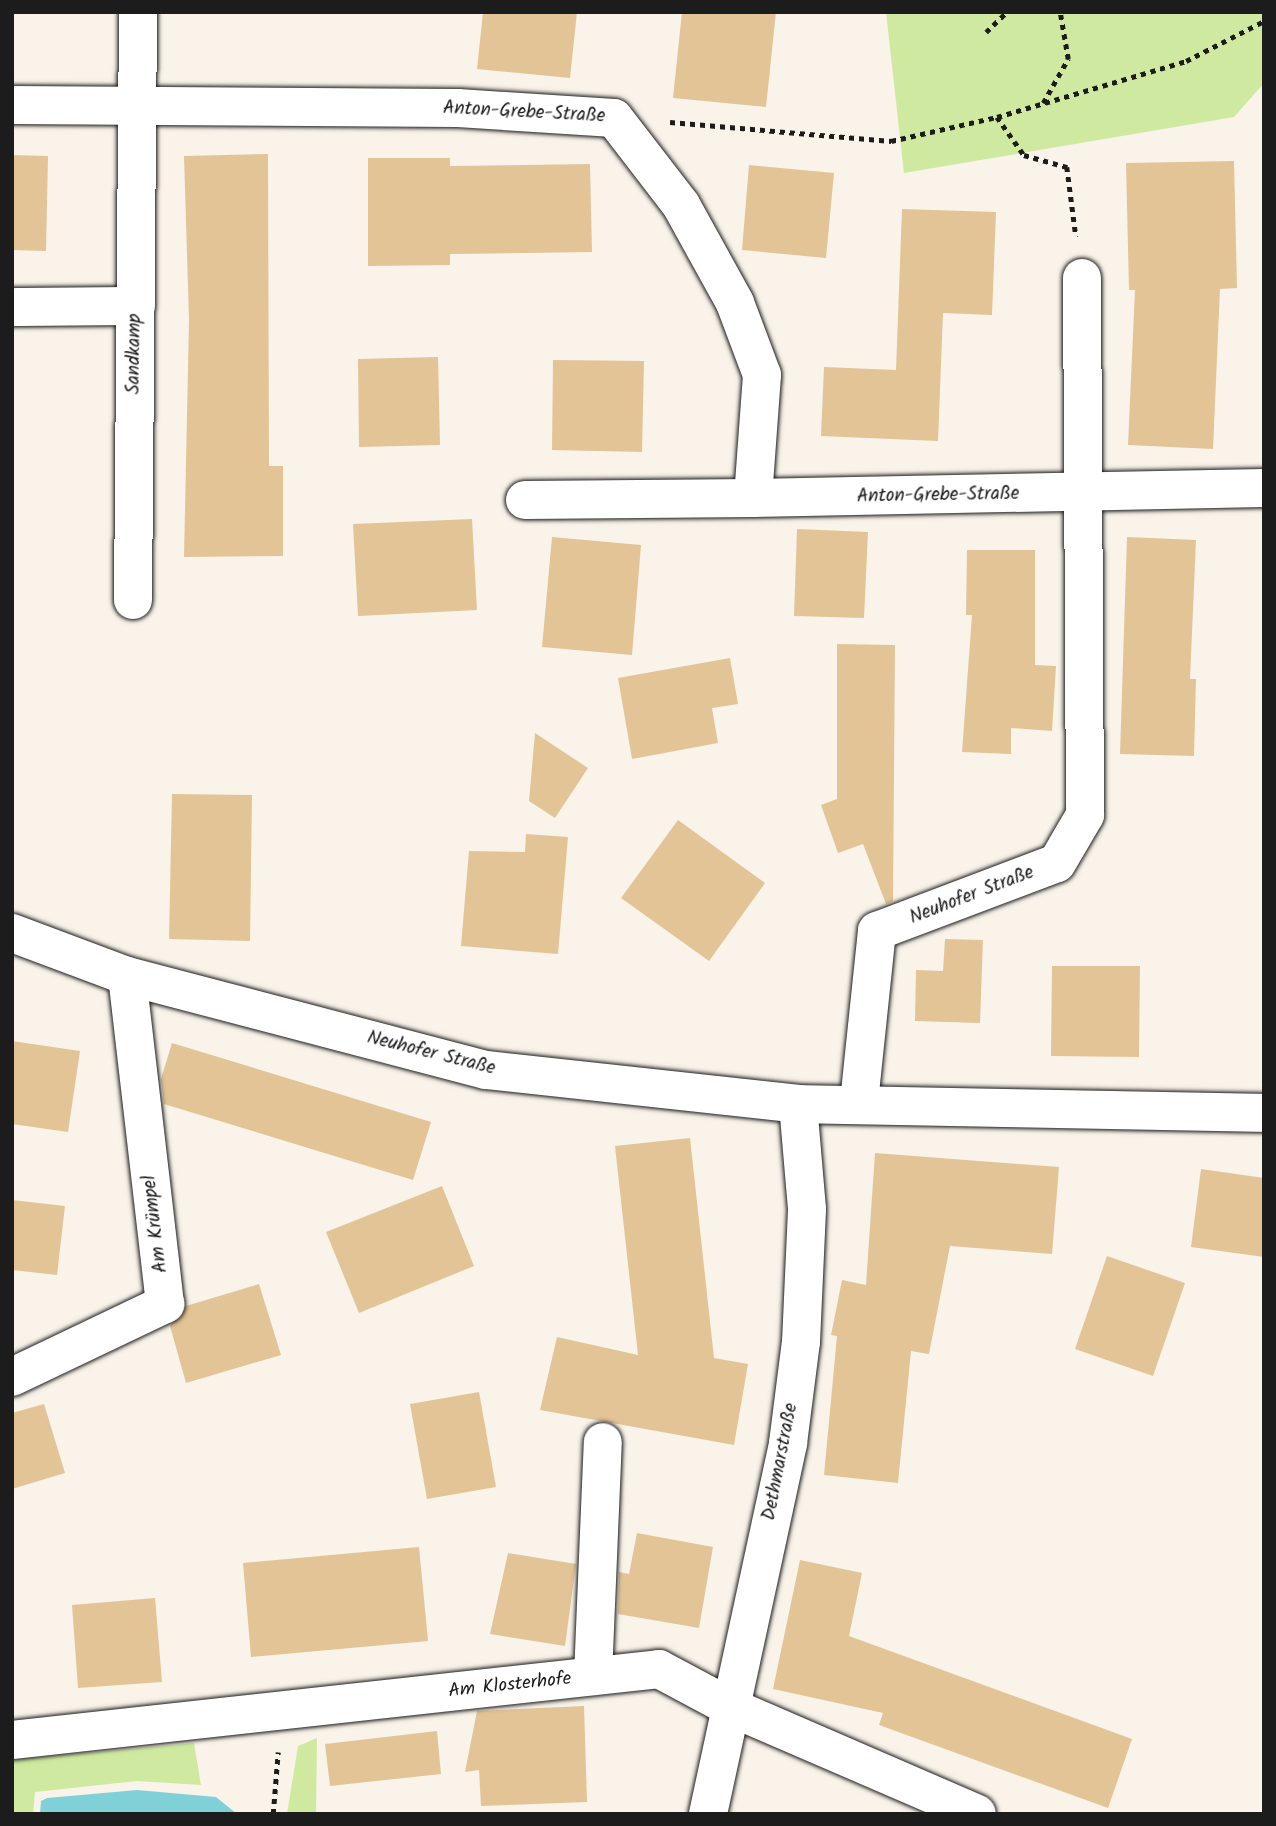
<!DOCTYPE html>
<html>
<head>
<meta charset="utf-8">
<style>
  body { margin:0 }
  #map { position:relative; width:1276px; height:1826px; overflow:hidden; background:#f9f3ea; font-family:Kalam,sans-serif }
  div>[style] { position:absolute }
  .green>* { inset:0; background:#cfeaa0 }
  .water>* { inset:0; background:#80d1d7 }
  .building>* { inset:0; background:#e3c496 }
  .path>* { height:4.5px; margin-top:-2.25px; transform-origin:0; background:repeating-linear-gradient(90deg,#1c1c1c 0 5px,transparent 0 10px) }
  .roads { filter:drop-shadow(0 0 2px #1c1c1c) drop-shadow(0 0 2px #1c1c1c) }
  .minor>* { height:38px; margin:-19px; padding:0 19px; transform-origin:19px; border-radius:19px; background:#fff }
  span { translate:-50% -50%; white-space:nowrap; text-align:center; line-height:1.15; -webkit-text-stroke:7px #fff; paint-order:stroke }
  .street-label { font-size:19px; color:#1c1c1c }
  .frame { position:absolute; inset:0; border:14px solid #1c1c1c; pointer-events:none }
</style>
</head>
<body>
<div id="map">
  <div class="green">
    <div style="clip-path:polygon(886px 12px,1264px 12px,1264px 83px,1234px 117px,904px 173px)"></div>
    <div style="clip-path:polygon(317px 1738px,316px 1814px,287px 1814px,298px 1746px)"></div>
    <div style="clip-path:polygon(194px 1743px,201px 1785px,137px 1781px,35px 1792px,33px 1814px,12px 1814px,12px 1760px)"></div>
  </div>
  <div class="water">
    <div style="clip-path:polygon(137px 1790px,216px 1797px,237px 1814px,40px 1814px,41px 1801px,47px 1798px)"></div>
  </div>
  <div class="building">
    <div style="clip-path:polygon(483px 12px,577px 12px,570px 78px,477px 69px)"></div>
    <div style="clip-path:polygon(682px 12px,776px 12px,766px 107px,673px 98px)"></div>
    <div style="clip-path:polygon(268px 154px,269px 466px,283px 466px,283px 556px,184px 557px,189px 320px,184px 156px)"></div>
    <div style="clip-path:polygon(12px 155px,48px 156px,46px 251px,12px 250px)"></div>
    <div style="clip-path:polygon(368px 158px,450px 158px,450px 166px,590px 164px,592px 252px,450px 254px,450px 265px,368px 266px)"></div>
    <div style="clip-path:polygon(1234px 161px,1237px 288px,1220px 289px,1213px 449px,1128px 445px,1135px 290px,1129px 290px,1126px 163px)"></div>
    <div style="clip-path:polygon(749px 165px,834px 173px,826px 258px,742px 250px)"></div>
    <div style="clip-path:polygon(902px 209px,996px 212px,992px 315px,943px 313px,938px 441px,821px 436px,824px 367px,896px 370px)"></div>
    <div style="clip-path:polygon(438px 357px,440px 445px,359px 447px,358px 359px)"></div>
    <div style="clip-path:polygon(553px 360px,644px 361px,642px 452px,552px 450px)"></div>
    <div style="clip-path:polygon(472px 519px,477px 610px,358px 616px,353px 524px)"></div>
    <div style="clip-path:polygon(797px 529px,868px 532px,864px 618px,794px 616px)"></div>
    <div style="clip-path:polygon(552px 537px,641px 545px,632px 655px,542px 647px)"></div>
    <div style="clip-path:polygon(1127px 537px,1196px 540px,1190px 679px,1196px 679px,1194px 756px,1120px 754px)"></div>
    <div style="clip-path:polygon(967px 550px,1035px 550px,1035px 665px,1056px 666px,1052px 731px,1011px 728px,1011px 754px,962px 752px,972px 615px,966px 615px)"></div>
    <div style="clip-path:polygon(837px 644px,895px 645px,893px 901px,886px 904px,863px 844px,838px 853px,821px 805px,837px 799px)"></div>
    <div style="clip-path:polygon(730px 658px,738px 704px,712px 708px,718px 743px,632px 759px,618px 678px)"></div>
    <div style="clip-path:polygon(535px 733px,588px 768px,555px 818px,529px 801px)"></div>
    <div style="clip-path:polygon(172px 794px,252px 795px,250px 941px,169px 939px)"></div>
    <div style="clip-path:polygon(678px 820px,765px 883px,709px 961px,621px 898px)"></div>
    <div style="clip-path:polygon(526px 834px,568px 837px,558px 954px,461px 946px,469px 851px,525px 852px)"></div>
    <div style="clip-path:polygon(945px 939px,983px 940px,980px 1023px,915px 1021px,916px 970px,943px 971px)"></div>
    <div style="clip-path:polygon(1052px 966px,1140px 966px,1139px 1057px,1051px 1056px)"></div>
    <div style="clip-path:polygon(12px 1041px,80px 1051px,68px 1132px,12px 1124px)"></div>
    <div style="clip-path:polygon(172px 1043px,431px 1122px,413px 1180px,164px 1104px,161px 1079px)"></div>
    <div style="clip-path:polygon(690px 1138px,714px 1358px,748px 1364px,734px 1445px,540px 1410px,557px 1337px,638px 1355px,615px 1146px)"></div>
    <div style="clip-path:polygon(875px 1153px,1059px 1167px,1052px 1254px,950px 1246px,929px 1354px,911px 1351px,898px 1483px,824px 1475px,837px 1336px,831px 1335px,842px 1280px,866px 1285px)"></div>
    <div style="clip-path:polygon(1201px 1169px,1264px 1178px,1264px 1257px,1191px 1247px)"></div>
    <div style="clip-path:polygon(442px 1186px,474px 1266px,359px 1313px,326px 1232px)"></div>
    <div style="clip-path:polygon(12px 1200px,65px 1206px,57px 1275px,12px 1270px)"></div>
    <div style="clip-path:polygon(1107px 1256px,1185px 1283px,1153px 1376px,1075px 1349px)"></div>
    <div style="clip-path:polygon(259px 1284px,281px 1355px,186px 1383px,170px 1326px,186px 1306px)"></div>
    <div style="clip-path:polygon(479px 1392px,496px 1487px,427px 1499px,410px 1404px)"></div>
    <div style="clip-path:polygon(44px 1404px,65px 1473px,12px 1489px,12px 1413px)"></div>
    <div style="clip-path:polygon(637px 1533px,713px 1547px,699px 1628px,618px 1614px,619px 1572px,629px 1574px)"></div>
    <div style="clip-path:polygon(419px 1547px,428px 1641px,251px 1657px,243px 1563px)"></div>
    <div style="clip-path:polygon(508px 1553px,576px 1564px,565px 1646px,490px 1634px)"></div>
    <div style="clip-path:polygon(800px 1560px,862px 1573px,849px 1636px,1132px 1739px,1108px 1808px,879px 1725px,883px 1713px,773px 1689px)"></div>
    <div style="clip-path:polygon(155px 1598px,162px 1682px,78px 1688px,72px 1605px)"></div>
    <div style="clip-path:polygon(584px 1706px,587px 1802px,481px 1806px,479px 1770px,465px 1772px,477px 1711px)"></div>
    <div style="clip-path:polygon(437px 1731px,441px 1774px,330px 1786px,325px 1744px)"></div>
  </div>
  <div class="path">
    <div style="left:986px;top:32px;width:29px;rotate:-44deg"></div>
    <div style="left:1043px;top:103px;width:51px;rotate:-60.4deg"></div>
    <div style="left:1068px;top:59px;width:48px;rotate:-99.7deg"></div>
    <div style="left:997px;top:117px;width:47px;rotate:54.6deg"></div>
    <div style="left:1024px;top:155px;width:45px;rotate:15.6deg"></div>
    <div style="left:1067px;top:167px;width:70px;rotate:82.6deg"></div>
    <div style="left:670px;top:122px;width:222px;rotate:4.9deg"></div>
    <div style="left:891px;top:141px;width:109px;rotate:-12.8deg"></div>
    <div style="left:997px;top:117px;width:197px;rotate:-16.5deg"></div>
    <div style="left:1186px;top:61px;width:88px;rotate:-27.1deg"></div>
    <div style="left:273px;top:1814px;width:62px;rotate:-85.4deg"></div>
  </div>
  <div class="roads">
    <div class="minor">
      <div style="left:12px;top:105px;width:446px;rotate:0.4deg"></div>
      <div style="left:458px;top:108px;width:156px;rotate:3.7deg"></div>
      <div style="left:614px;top:118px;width:110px;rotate:52.4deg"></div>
      <div style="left:681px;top:205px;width:112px;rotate:61.1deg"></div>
      <div style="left:735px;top:303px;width:77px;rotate:69.4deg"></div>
      <div style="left:762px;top:375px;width:123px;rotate:94.2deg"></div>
      <div style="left:753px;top:498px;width:511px;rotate:-1.12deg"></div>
      <div style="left:12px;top:307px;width:124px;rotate:-0.5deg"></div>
      <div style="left:525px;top:500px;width:228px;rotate:-0.5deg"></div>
      <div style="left:133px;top:600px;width:588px;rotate:-89.51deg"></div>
      <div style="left:12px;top:933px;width:123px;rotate:20.5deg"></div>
      <div style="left:127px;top:976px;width:371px;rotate:14.7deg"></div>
      <div style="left:486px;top:1070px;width:314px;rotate:6.2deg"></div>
      <div style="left:798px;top:1104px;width:466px;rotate:1.1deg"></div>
      <div style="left:859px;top:1102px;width:172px;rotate:-84deg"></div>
      <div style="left:877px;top:931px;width:192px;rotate:-20.7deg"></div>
      <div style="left:1057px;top:863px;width:56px;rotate:-59.7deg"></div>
      <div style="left:1085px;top:815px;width:537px;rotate:-90.32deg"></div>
      <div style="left:12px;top:1377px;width:170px;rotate:-25.5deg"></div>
      <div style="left:165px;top:1304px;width:330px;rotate:-96.6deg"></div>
      <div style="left:593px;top:1676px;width:234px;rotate:-87.6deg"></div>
      <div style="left:12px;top:1740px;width:651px;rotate:-6.26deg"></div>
      <div style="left:659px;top:1669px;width:78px;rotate:28.2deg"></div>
      <div style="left:728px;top:1706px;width:271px;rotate:23.4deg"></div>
      <div style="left:708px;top:1814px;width:380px;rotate:-77.8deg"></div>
      <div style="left:788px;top:1443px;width:102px;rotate:-82.7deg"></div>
      <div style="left:801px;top:1342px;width:133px;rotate:-87.4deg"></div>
      <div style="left:807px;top:1209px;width:105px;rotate:-94.9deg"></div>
    </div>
  </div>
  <div class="street-label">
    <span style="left:524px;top:113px;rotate:3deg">Anton-Grebe-Straße</span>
    <span style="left:135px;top:354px;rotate:-89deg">Sandkamp</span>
    <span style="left:938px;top:496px;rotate:-1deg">Anton-Grebe-Straße</span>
    <span style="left:972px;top:896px;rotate:-21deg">Neuhofer Straße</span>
    <span style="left:431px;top:1054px;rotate:14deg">Neuhofer Straße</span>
    <span style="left:156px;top:1224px;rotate:-97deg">Am Krümpel</span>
    <span style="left:781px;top:1462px;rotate:-79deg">Dethmarstraße</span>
    <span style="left:510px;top:1686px;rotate:-6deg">Am Klosterhofe</span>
  </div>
  <div class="frame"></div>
</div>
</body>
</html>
